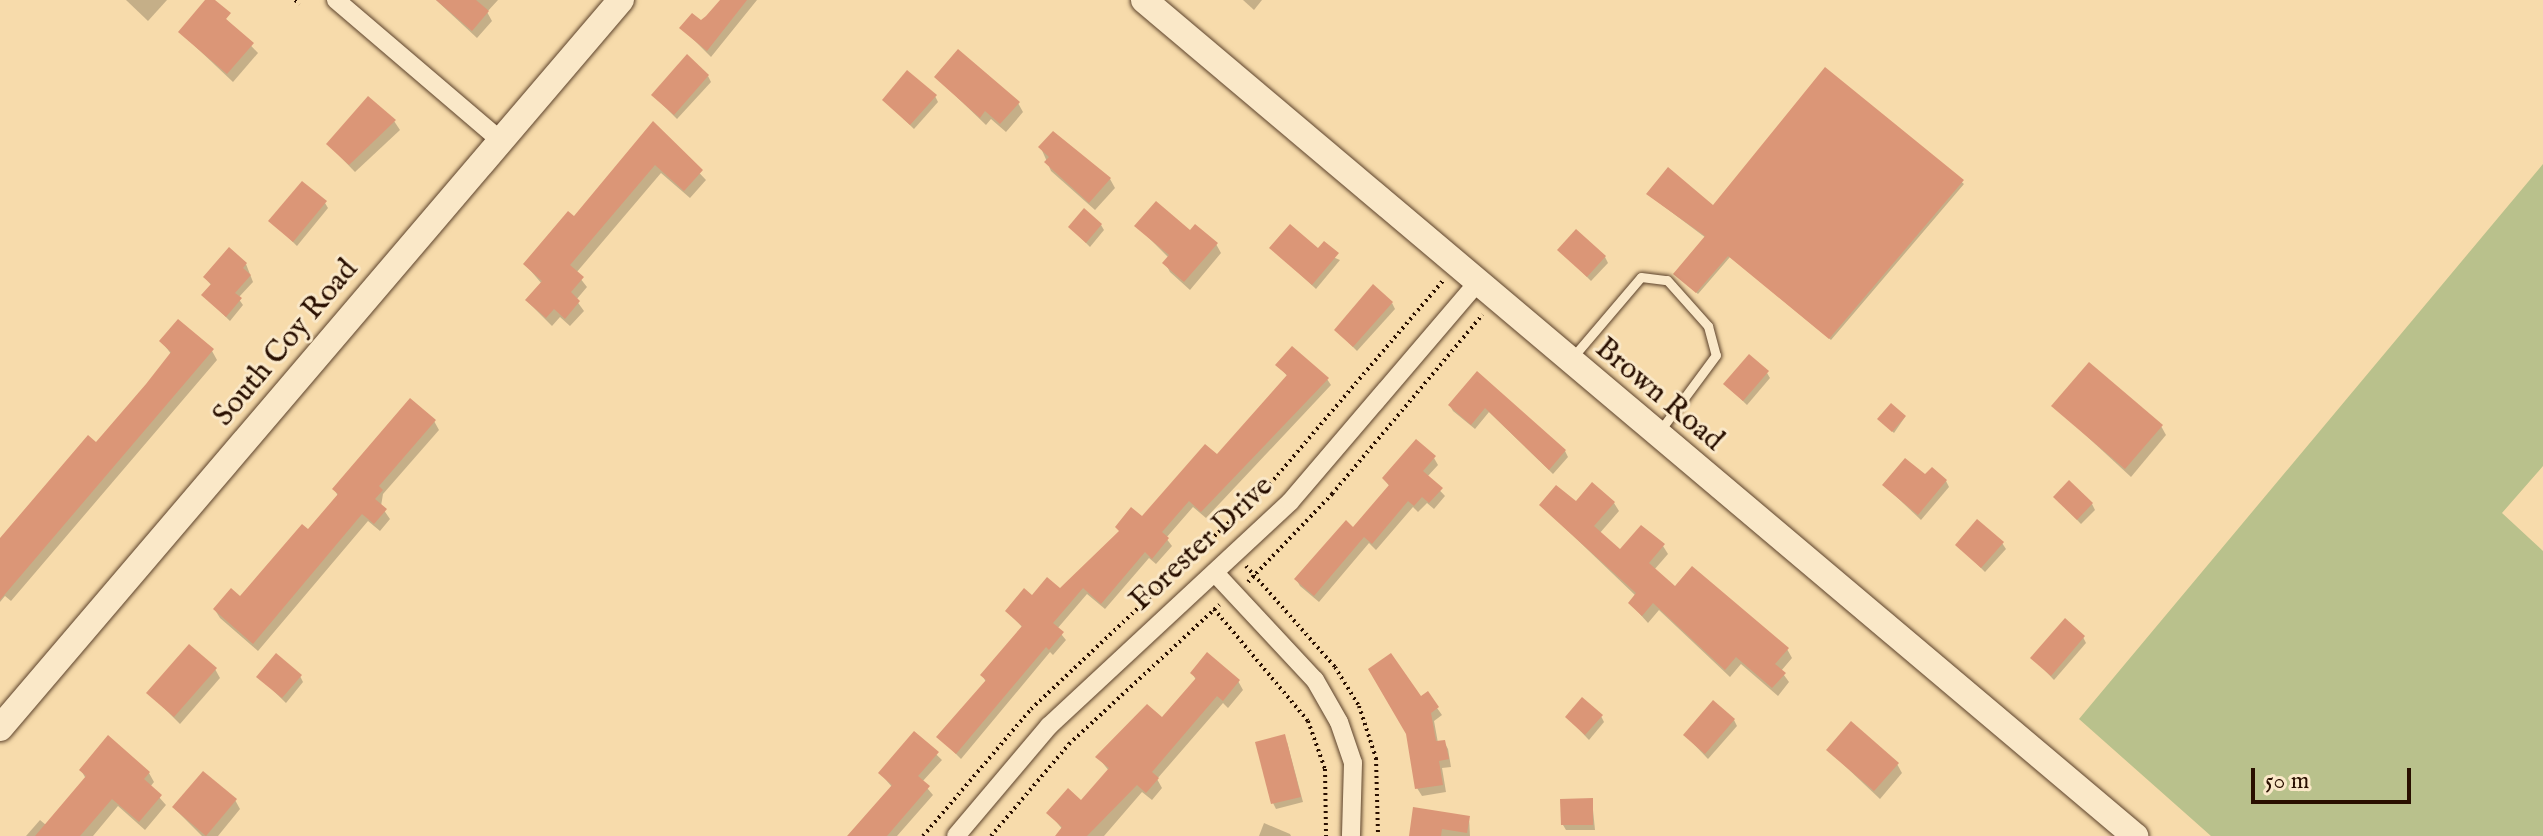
<!DOCTYPE html>
<html>
<head>
<meta charset="utf-8">
<style>
  body { margin:0 }
  #map { position:relative; width:2543px; height:836px; overflow:hidden; background:#f7dbab; font-family:"IM FELL English",serif }
  div>[style] { position:absolute }
  .green>* { inset:0; background:#b9c18c }
  .shadow>* { inset:0; background:#0003 }
  .building>* { inset:0; background:#db9677 }
  .path>* { height:4px; margin-top:-2px; transform-origin:0; background:repeating-linear-gradient(90deg,#290f00 0 2px,transparent 0 6px) }
  .roads { filter:drop-shadow(0 0 2px #5c422b) drop-shadow(0 0 2px #5c422b) }
  .lane>* { height:9px; margin:-4.5px; padding:0 4.5px; transform-origin:4.5px; border-radius:4.5px; background:#fae8c8 }
  .street>* { height:18px; margin:-9px; padding:0 9px; transform-origin:9px; border-radius:9px; background:#fae8c8 }
  .secondary>* { height:26px; margin:-13px; padding:0 13px; transform-origin:13px; border-radius:13px; background:#fae8c8 }
  span { translate:-50% -50%; white-space:nowrap; text-align:center; line-height:1.15; -webkit-text-stroke:6px #fae8c8; paint-order:stroke }
  .street-label { font-size:30px; color:#290f00 }
  .scale { position:absolute; left:2251px; top:768px; width:160px; height:36px; box-sizing:border-box; border:4px solid #290f00; border-top:0; padding-left:10px; font-size:24px; line-height:28px; white-space:nowrap; color:#290f00; -webkit-text-stroke:6px #fae8c8; paint-order:stroke }
</style>
</head>
<body>
<div id="map">
  <div class="green">
    <div style="clip-path:polygon(2543px 164px,2543px 466px,2502px 513px,2543px 551px,2543px 836px,2211px 836px,2079px 719px)"></div>
  </div>
  <div class="shadow">
    <div style="clip-path:polygon(126px 0,167px 0,148px 21px)"></div>
    <div style="clip-path:polygon(208px 0,258px 53px,233px 82px,180px 32px)"></div>
    <div style="clip-path:polygon(436px 0,498px 0,487px 12px,492px 21px,477px 38px)"></div>
    <div style="clip-path:polygon(722px 0,757px 0,711px 57px,682px 28px,700px 23px)"></div>
    <div style="clip-path:polygon(1243px 0,1262px 0,1254px 10px)"></div>
    <div style="clip-path:polygon(1826px 69px,1964px 184px,1831px 340px,1730px 257px,1698px 294px,1677px 276px,1706px 238px,1650px 196px,1714px 208px)"></div>
    <div style="clip-path:polygon(708px 76px,711px 82px,677px 119px,653px 95px)"></div>
    <div style="clip-path:polygon(936px 77px,1018px 103px,1023px 112px,1006px 132px,991px 119px,986px 125px)"></div>
    <div style="clip-path:polygon(935px 96px,938px 102px,914px 129px,884px 100px)"></div>
    <div style="clip-path:polygon(394px 121px,400px 130px,355px 172px,328px 144px)"></div>
    <div style="clip-path:polygon(653px 124px,706px 180px,690px 198px,661px 173px,576px 273px,587px 287px,576px 300px,584px 311px,570px 326px,560px 317px,552px 326px,527px 301px,542px 284px,525px 264px,574px 219px)"></div>
    <div style="clip-path:polygon(1041px 148px,1110px 179px,1115px 188px,1095px 210px,1051px 171px)"></div>
    <div style="clip-path:polygon(325px 203px,328px 208px,297px 246px,271px 221px)"></div>
    <div style="clip-path:polygon(1101px 225px,1104px 230px,1090px 247px,1070px 227px)"></div>
    <div style="clip-path:polygon(1137px 226px,1190px 233px,1216px 244px,1221px 253px,1190px 290px,1170px 272px,1165px 263px,1169px 258px)"></div>
    <div style="clip-path:polygon(1272px 248px,1318px 251px,1340px 260px,1316px 289px)"></div>
    <div style="clip-path:polygon(1560px 250px,1605px 257px,1608px 263px,1591px 281px)"></div>
    <div style="clip-path:polygon(246px 264px,253px 282px,238px 298px,243px 305px,230px 321px,204px 296px,212px 286px,205px 278px)"></div>
    <div style="clip-path:polygon(1392px 303px,1395px 309px,1357px 351px,1336px 330px)"></div>
    <div style="clip-path:polygon(161px 341px,212px 351px,217px 360px,11px 601px,5px 596px,0 602px,0 539px,96px 445px,172px 355px)"></div>
    <div style="clip-path:polygon(1278px 365px,1327px 379px,1331px 385px,1206px 518px,1193px 507px,1166px 538px,1172px 546px,1156px 564px,1149px 558px,1105px 609px,1087px 594px,1057px 629px,1066px 640px,1053px 655px,1050px 652px,961px 759px,939px 737px,986px 682px,982px 675px,1023px 628px,1007px 611px,1032px 597px,1060px 591px,1217px 457px,1288px 377px)"></div>
    <div style="clip-path:polygon(1767px 373px,1770px 378px,1747px 405px,1725px 384px)"></div>
    <div style="clip-path:polygon(1477px 374px,1565px 451px,1568px 457px,1553px 474px,1489px 412px,1475px 429px,1453px 411px,1450px 406px)"></div>
    <div style="clip-path:polygon(2054px 406px,2161px 426px,2166px 435px,2131px 477px)"></div>
    <div style="clip-path:polygon(1905px 417px,1894px 433px,1881px 421px)"></div>
    <div style="clip-path:polygon(434px 421px,439px 430px,383px 494px,381px 506px,390px 519px,380px 531px,368px 521px,258px 651px,220px 618px,215px 610px,240px 599px,308px 532px,338px 496px,334px 489px)"></div>
    <div style="clip-path:polygon(1434px 458px,1438px 465px,1427px 477px,1445px 496px,1434px 509px,1427px 503px,1418px 512px,1413px 507px,1376px 550px,1369px 543px,1319px 602px,1300px 586px,1296px 579px,1354px 530px,1390px 487px,1384px 479px)"></div>
    <div style="clip-path:polygon(1946px 481px,1949px 487px,1921px 520px,1885px 486px)"></div>
    <div style="clip-path:polygon(2055px 497px,2092px 504px,2095px 510px,2081px 524px)"></div>
    <div style="clip-path:polygon(1614px 503px,1619px 511px,1599px 534px,1620px 552px,1663px 546px,1668px 554px,1654px 570px,1675px 589px,1787px 649px,1792px 658px,1781px 671px,1789px 682px,1778px 696px,1741px 664px,1730px 677px,1659px 610px,1648px 623px,1630px 603px,1636px 596px,1541px 505px)"></div>
    <div style="clip-path:polygon(2002px 543px,2006px 549px,1985px 572px,1958px 545px)"></div>
    <div style="clip-path:polygon(2083px 637px,2086px 643px,2054px 680px,2033px 658px)"></div>
    <div style="clip-path:polygon(215px 669px,220px 678px,180px 724px,149px 693px)"></div>
    <div style="clip-path:polygon(1192px 673px,1238px 681px,1243px 690px,1228px 708px,1223px 703px,1157px 779px,1162px 788px,1152px 800px,1142px 792px,1104px 836px,1058px 836px,1063px 830px,1049px 813px,1081px 803px,1109px 771px,1098px 757px,1163px 720px,1196px 680px)"></div>
    <div style="clip-path:polygon(300px 676px,303px 682px,286px 703px,259px 677px)"></div>
    <div style="clip-path:polygon(1427px 694px,1442px 715px,1434px 721px,1438px 743px,1444px 742px,1448px 749px,1451px 767px,1442px 768px,1446px 792px,1422px 796px,1417px 788px,1420px 698px)"></div>
    <div style="clip-path:polygon(1601px 716px,1604px 722px,1589px 740px,1567px 717px)"></div>
    <div style="clip-path:polygon(1734px 720px,1737px 726px,1708px 759px,1685px 735px)"></div>
    <div style="clip-path:polygon(915px 734px,942px 760px,922px 782px,933px 795px,897px 836px,848px 836px,892px 787px,880px 773px)"></div>
    <div style="clip-path:polygon(108px 738px,149px 773px,154px 782px,150px 787px,166px 805px,145px 830px,118px 806px,93px 836px,26px 836px,40px 820px,46px 825px,86px 779px,81px 770px)"></div>
    <div style="clip-path:polygon(1287px 742px,1303px 802px,1276px 809px,1273px 803px)"></div>
    <div style="clip-path:polygon(1828px 750px,1897px 764px,1902px 773px,1880px 799px)"></div>
    <div style="clip-path:polygon(235px 800px,240px 809px,218px 836px,202px 836px,174px 808px)"></div>
    <div style="clip-path:polygon(1592px 800px,1595px 830px,1566px 830px,1563px 825px)"></div>
    <div style="clip-path:polygon(1469px 817px,1470px 836px,1411px 836px)"></div>
    <div style="clip-path:polygon(1264px 823px,1290px 834px,1291px 836px,1259px 836px)"></div>
  </div>
  <div class="building">
    <div style="clip-path:polygon(205px 0,215px 0,231px 13px,226px 19px,254px 43px,227px 74px,178px 32px)"></div>
    <div style="clip-path:polygon(436px 0,476px 0,489px 11px,472px 31px)"></div>
    <div style="clip-path:polygon(720px 0,747px 0,707px 51px,679px 28px,692px 13px,701px 20px,706px 16px)"></div>
    <div style="clip-path:polygon(958px 49px,1020px 102px,1000px 124px,985px 111px,980px 118px,934px 77px)"></div>
    <div style="clip-path:polygon(687px 54px,709px 75px,674px 115px,651px 95px)"></div>
    <div style="clip-path:polygon(1825px 67px,1964px 180px,1829px 339px,1728px 256px,1696px 293px,1673px 274px,1705px 236px,1646px 194px,1668px 167px,1713px 205px)"></div>
    <div style="clip-path:polygon(907px 70px,937px 95px,910px 125px,882px 100px)"></div>
    <div style="clip-path:polygon(368px 96px,396px 120px,349px 165px,326px 144px)"></div>
    <div style="clip-path:polygon(653px 121px,703px 170px,684px 191px,655px 165px,570px 265px,584px 277px,571px 292px,580px 301px,565px 319px,554px 309px,546px 318px,525px 300px,542px 281px,523px 264px,568px 211px,574px 216px)"></div>
    <div style="clip-path:polygon(1053px 131px,1111px 178px,1089px 203px,1044px 162px,1049px 157px,1038px 147px)"></div>
    <div style="clip-path:polygon(302px 181px,327px 201px,293px 242px,268px 221px)"></div>
    <div style="clip-path:polygon(1156px 201px,1190px 230px,1195px 224px,1218px 243px,1184px 282px,1162px 263px,1169px 255px,1134px 226px)"></div>
    <div style="clip-path:polygon(1084px 208px,1102px 224px,1086px 243px,1068px 227px)"></div>
    <div style="clip-path:polygon(1290px 224px,1318px 248px,1324px 241px,1339px 253px,1312px 285px,1269px 248px)"></div>
    <div style="clip-path:polygon(1576px 229px,1606px 256px,1587px 277px,1557px 250px)"></div>
    <div style="clip-path:polygon(229px 247px,247px 263px,243px 268px,251px 275px,235px 293px,242px 298px,226px 317px,201px 295px,211px 284px,203px 277px)"></div>
    <div style="clip-path:polygon(1373px 284px,1393px 302px,1353px 347px,1334px 330px)"></div>
    <div style="clip-path:polygon(178px 319px,214px 349px,0 600px,0 538px,88px 435px,96px 442px,146px 384px,171px 352px,159px 341px)"></div>
    <div style="clip-path:polygon(1292px 346px,1329px 378px,1201px 512px,1189px 501px,1162px 532px,1169px 538px,1152px 559px,1145px 552px,1101px 604px,1083px 588px,1053px 623px,1064px 632px,1049px 650px,1046px 647px,956px 754px,936px 737px,986px 680px,980px 675px,1022px 626px,1005px 611px,1024px 588px,1032px 595px,1047px 577px,1060px 588px,1119px 531px,1115px 527px,1131px 507px,1142px 516px,1205px 444px,1217px 454px,1287px 375px,1275px 365px)"></div>
    <div style="clip-path:polygon(1749px 354px,1769px 371px,1743px 401px,1723px 384px)"></div>
    <div style="clip-path:polygon(2089px 362px,2163px 425px,2125px 469px,2051px 406px)"></div>
    <div style="clip-path:polygon(1477px 371px,1566px 450px,1549px 470px,1485px 408px,1471px 425px,1448px 405px)"></div>
    <div style="clip-path:polygon(410px 398px,436px 420px,379px 486px,383px 490px,375px 499px,387px 509px,374px 524px,362px 514px,253px 644px,213px 609px,231px 588px,240px 596px,302px 524px,308px 529px,338px 494px,332px 489px)"></div>
    <div style="clip-path:polygon(1891px 403px,1906px 416px,1892px 432px,1877px 419px)"></div>
    <div style="clip-path:polygon(1416px 439px,1436px 456px,1423px 471px,1443px 488px,1429px 503px,1422px 497px,1414px 506px,1408px 501px,1372px 544px,1364px 537px,1314px 596px,1294px 579px,1346px 520px,1353px 527px,1389px 485px,1382px 478px)"></div>
    <div style="clip-path:polygon(1905px 458px,1925px 474px,1932px 467px,1947px 480px,1918px 515px,1882px 485px)"></div>
    <div style="clip-path:polygon(2069px 480px,2093px 503px,2077px 520px,2053px 497px)"></div>
    <div style="clip-path:polygon(1592px 482px,1615px 502px,1594px 526px,1620px 549px,1641px 525px,1665px 544px,1649px 563px,1675px 586px,1692px 566px,1789px 648px,1775px 664px,1786px 673px,1772px 688px,1736px 657px,1725px 670px,1653px 603px,1642px 616px,1628px 603px,1636px 593px,1539px 505px,1556px 485px,1576px 501px)"></div>
    <div style="clip-path:polygon(1977px 519px,2004px 542px,1981px 568px,1955px 545px)"></div>
    <div style="clip-path:polygon(2065px 618px,2085px 636px,2051px 676px,2030px 658px)"></div>
    <div style="clip-path:polygon(189px 644px,217px 668px,174px 717px,146px 693px)"></div>
    <div style="clip-path:polygon(1207px 652px,1240px 680px,1223px 701px,1217px 696px,1152px 772px,1159px 778px,1146px 793px,1137px 785px,1087px 836px,1055px 836px,1062px 827px,1046px 813px,1068px 788px,1081px 800px,1109px 768px,1095px 757px,1147px 704px,1162px 717px,1196px 678px,1190px 673px)"></div>
    <div style="clip-path:polygon(276px 653px,302px 675px,282px 698px,256px 677px)"></div>
    <div style="clip-path:polygon(1391px 653px,1421px 696px,1428px 691px,1439px 707px,1431px 713px,1436px 741px,1445px 740px,1449px 759px,1439px 761px,1443px 785px,1415px 789px,1406px 734px,1368px 669px)"></div>
    <div style="clip-path:polygon(1582px 697px,1603px 715px,1585px 735px,1565px 717px)"></div>
    <div style="clip-path:polygon(1713px 700px,1735px 719px,1705px 754px,1683px 735px)"></div>
    <div style="clip-path:polygon(1851px 721px,1899px 763px,1874px 791px,1826px 750px)"></div>
    <div style="clip-path:polygon(914px 731px,939px 752px,918px 776px,930px 786px,887px 836px,847px 836px,892px 785px,878px 773px)"></div>
    <div style="clip-path:polygon(1285px 734px,1301px 797px,1271px 804px,1255px 742px)"></div>
    <div style="clip-path:polygon(108px 735px,150px 772px,144px 779px,162px 795px,139px 822px,112px 799px,80px 836px,35px 836px,86px 776px,79px 770px)"></div>
    <div style="clip-path:polygon(203px 771px,237px 799px,206px 836px,172px 807px)"></div>
    <div style="clip-path:polygon(1593px 798px,1593px 825px,1561px 825px,1560px 799px)"></div>
    <div style="clip-path:polygon(1413px 807px,1470px 816px,1467px 833px,1442px 829px,1441px 836px,1409px 836px)"></div>
  </div>
  <div class="path">
    <div style="left:295px;top:0;width:6px;rotate:39deg"></div>
    <div style="left:1246px;top:566px;width:135px;rotate:48.6deg"></div>
    <div style="left:1335px;top:667px;width:46px;rotate:58.4deg"></div>
    <div style="left:1359px;top:706px;width:55px;rotate:71.9deg"></div>
    <div style="left:1376px;top:758px;width:78px;rotate:88.5deg"></div>
    <div style="left:1248px;top:582px;width:122px;rotate:-46.3deg"></div>
    <div style="left:1332px;top:494px;width:234px;rotate:-50deg"></div>
    <div style="left:1214px;top:609px;width:146px;rotate:50deg"></div>
    <div style="left:1308px;top:721px;width:51px;rotate:70.5deg"></div>
    <div style="left:1325px;top:769px;width:67px;rotate:89.1deg"></div>
    <div style="left:923px;top:836px;width:167px;rotate:-49.6deg"></div>
    <div style="left:1031px;top:709px;width:328px;rotate:-43.3deg"></div>
    <div style="left:1270px;top:484px;width:267px;rotate:-49.6deg"></div>
    <div style="left:991px;top:836px;width:121px;rotate:-49.7deg"></div>
    <div style="left:1069px;top:744px;width:205px;rotate:-42.8deg"></div>
  </div>
  <div class="roads">
    <div class="lane">
      <div style="left:1572px;top:358px;width:106px;rotate:-49.6deg"></div>
      <div style="left:1641px;top:277px;width:26px;rotate:7deg"></div>
      <div style="left:1667px;top:280px;width:62px;rotate:48.3deg"></div>
      <div style="left:1708px;top:326px;width:30px;rotate:75deg"></div>
      <div style="left:1716px;top:355px;width:96px;rotate:126.5deg"></div>
    </div>
    <div class="street">
      <div style="left:336px;top:0;width:217px;rotate:40.5deg"></div>
      <div style="left:1216px;top:574px;width:145px;rotate:47deg"></div>
      <div style="left:1315px;top:680px;width:48px;rotate:60.3deg"></div>
      <div style="left:1339px;top:722px;width:43px;rotate:71.1deg"></div>
      <div style="left:1353px;top:763px;width:73px;rotate:91.6deg"></div>
      <div style="left:956px;top:836px;width:144px;rotate:-49.8deg"></div>
      <div style="left:1049px;top:726px;width:329px;rotate:-42.9deg"></div>
      <div style="left:1290px;top:502px;width:288px;rotate:-49.5deg"></div>
    </div>
    <div class="secondary">
      <div style="left:1144px;top:0;width:1297px;rotate:40.15deg"></div>
      <div style="left:0;top:728px;width:957px;rotate:-49.54deg"></div>
    </div>
  </div>
  <div class="street-label">
    <span style="left:286px;top:343px;rotate:-50deg">South Coy Road</span>
    <span style="left:1659px;top:395px;rotate:40deg">Brown Road</span>
    <span style="left:1202px;top:544px;rotate:-43deg">Forester Drive</span>
  </div>
  <div class="scale">50 m</div>
</div>
</body>
</html>
